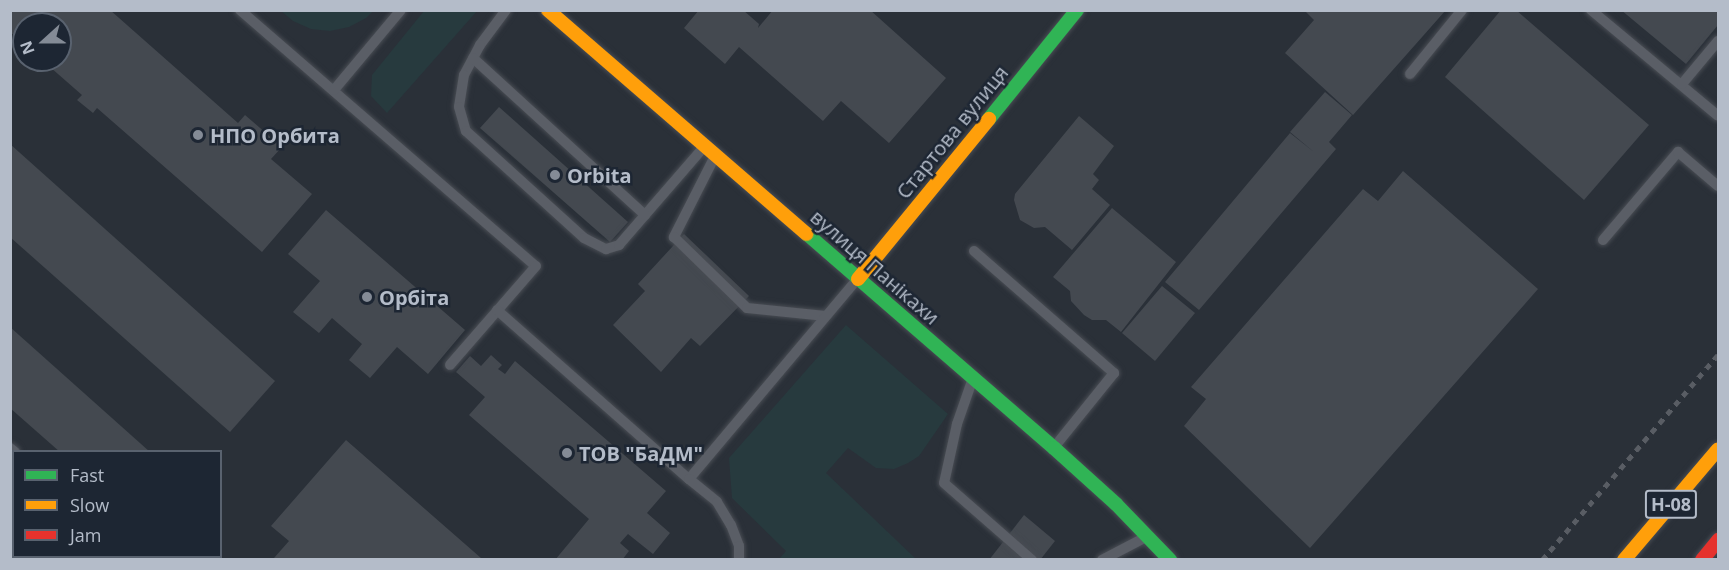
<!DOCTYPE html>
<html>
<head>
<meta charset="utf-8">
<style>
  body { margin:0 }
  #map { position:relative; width:1729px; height:570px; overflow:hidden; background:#2a3038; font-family:"Open Sans",sans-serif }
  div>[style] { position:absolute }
  .green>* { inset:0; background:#273a3e }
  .building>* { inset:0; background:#444950 }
  .roads { filter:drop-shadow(0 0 2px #484c53) drop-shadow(0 0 2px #484c53) }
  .lane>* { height:10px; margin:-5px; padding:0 5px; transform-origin:5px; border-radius:5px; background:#5a5e66 }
  .fast>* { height:14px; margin:-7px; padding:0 7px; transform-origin:7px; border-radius:7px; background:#30b455 }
  .slow>* { height:14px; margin:-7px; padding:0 7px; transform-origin:7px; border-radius:7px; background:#ff9f0a }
  .jam>* { height:14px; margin:-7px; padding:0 7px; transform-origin:7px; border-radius:7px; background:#e5322d }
  .rail>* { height:4.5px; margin-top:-2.25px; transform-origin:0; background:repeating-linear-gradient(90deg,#595d64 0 6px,transparent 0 12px) }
  .dots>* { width:16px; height:16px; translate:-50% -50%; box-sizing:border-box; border:3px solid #1d2633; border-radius:50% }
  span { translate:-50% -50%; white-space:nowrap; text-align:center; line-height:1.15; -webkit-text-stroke:5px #1d2633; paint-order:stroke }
  .shield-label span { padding:2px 4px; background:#1d2633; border:2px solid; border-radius:4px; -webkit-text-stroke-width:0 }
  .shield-label { font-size:18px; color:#b4bcc9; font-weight:700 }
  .street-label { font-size:20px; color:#b4bcc9 }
  .poi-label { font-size:20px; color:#b4bcc9; font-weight:700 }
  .left { translate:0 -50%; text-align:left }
  .frame { position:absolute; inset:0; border:12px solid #b4bcc9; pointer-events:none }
  .legend { position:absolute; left:12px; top:450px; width:210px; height:108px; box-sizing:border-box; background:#1d2633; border:2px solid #59626f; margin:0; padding:8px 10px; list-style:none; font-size:18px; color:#b4bcc9 }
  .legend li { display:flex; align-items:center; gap:12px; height:30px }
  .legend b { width:30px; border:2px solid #59626f }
  .north { position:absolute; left:12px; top:12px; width:60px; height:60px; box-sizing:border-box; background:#1d2633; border:2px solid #59626f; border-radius:50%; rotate:249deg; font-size:16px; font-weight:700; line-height:24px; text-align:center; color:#b4bcc9 }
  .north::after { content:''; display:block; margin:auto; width:21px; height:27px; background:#848b96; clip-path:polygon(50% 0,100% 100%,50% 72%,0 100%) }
</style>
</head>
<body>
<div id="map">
  <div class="green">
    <div style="clip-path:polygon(281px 11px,373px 11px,366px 18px,349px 27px,330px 31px,311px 29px,293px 21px)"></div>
    <div style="clip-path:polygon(424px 11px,477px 11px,387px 113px,371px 96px,372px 75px)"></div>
    <div style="clip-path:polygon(846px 325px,948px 414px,919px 456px,908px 463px,894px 469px,876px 468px,848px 448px,826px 473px,916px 559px,779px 559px,786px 551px,732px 498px,729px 458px)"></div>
  </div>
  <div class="building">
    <div style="clip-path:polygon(10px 10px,110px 10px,238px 123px,245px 115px,282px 147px,271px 159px,312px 194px,262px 252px,97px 108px,93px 113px,77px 100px,82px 95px,42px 60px,60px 60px,60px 24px,24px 24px,24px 44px,10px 32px)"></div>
    <div style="clip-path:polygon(699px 10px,743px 10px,759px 24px,758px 28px,773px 10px,870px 10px,946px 78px,889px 143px,841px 101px,823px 121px,739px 47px,725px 64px,684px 28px)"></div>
    <div style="clip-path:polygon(1304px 10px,1446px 10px,1353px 115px,1285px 53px,1314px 20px)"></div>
    <div style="clip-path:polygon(1501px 10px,1516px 10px,1649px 125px,1584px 200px,1445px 77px)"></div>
    <div style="clip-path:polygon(1621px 10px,1718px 10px,1718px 25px,1686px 64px)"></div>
    <div style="clip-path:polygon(1325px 92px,1352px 115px,1329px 142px,1336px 149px,1199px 310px,1165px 282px,1290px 133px,1314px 152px,1290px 132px)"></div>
    <div style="clip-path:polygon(499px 107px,628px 222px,610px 242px,480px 128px)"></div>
    <div style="clip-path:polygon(1079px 116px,1114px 146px,1093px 174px,1099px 180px,1092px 189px,1110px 205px,1072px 250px,1045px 227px,1034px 228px,1020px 220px,1014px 200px,1015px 194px)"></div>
    <div style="clip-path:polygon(10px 144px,275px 381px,230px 432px,10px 237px)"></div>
    <div style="clip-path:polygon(1403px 171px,1538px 289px,1310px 548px,1184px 426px,1206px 399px,1191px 387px,1363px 189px,1378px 201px)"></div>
    <div style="clip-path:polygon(1112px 208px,1176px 262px,1121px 332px,1106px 320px,1092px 320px,1084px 315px,1071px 301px,1070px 291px,1053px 277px)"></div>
    <div style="clip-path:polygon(326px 210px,465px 330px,428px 374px,397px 347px,370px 378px,349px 360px,362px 344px,332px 318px,319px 333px,293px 312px,320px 281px,288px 254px)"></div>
    <div style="clip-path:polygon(684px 234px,749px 296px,700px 346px,691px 338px,661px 372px,613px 325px,645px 291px,638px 284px)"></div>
    <div style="clip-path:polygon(1162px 286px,1195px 313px,1155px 361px,1122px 333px)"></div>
    <div style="clip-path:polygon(10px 327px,150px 452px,60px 452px,10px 408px)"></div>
    <div style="clip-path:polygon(491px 355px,502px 365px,498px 369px,505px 374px,515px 361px,666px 491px,647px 513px,670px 533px,653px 554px,628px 534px,620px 543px,629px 551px,622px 560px,555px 560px,589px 519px,469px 415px,485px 397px,456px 372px,470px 356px,481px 366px)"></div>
    <div style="clip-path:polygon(346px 440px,481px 558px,276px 560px,274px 558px,289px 541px,271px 526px)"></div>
    <div style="clip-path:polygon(1024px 515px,1055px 541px,1040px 560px,989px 560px)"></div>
  </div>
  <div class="roads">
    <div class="lane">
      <div style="left:240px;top:10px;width:391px;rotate:40.9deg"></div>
      <div style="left:536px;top:266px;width:131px;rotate:131deg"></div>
      <div style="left:506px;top:10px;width:44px;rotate:126.6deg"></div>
      <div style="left:480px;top:45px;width:34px;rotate:118deg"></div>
      <div style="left:464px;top:75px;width:32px;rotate:99deg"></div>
      <div style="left:459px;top:107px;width:25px;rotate:74deg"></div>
      <div style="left:466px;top:131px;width:159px;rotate:42.2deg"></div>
      <div style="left:584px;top:238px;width:25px;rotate:27deg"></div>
      <div style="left:606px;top:249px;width:14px;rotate:-17deg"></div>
      <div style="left:619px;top:245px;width:128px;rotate:-49.1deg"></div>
      <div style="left:1591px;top:10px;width:165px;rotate:39.8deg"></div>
      <div style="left:473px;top:58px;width:233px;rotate:42.4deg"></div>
      <div style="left:1410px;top:74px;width:82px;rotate:-50.9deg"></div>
      <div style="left:1682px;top:84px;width:56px;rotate:-50.1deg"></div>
      <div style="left:334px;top:90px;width:104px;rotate:-50.1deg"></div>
      <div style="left:714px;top:158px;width:89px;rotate:116.9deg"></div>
      <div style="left:674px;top:237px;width:102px;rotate:44.2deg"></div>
      <div style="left:747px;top:308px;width:79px;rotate:5.8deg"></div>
      <div style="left:1603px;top:240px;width:116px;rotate:-49.6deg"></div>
      <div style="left:1678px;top:152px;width:52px;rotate:40.4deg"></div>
      <div style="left:974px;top:251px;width:186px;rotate:41.1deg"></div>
      <div style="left:1114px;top:373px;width:92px;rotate:128.9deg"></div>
      <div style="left:497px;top:310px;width:256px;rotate:41.4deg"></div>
      <div style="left:689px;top:479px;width:259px;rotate:-49.9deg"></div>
      <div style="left:972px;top:381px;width:46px;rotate:109.2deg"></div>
      <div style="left:957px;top:424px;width:60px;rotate:102.4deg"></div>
      <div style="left:944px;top:483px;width:117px;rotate:41.2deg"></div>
      <div style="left:10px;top:448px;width:6px;rotate:39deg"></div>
      <div style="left:689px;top:479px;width:36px;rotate:39deg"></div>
      <div style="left:717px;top:502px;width:27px;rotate:59deg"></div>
      <div style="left:731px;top:525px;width:22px;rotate:69deg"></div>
      <div style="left:739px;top:546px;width:14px;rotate:90deg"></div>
      <div style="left:133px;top:556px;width:5px;rotate:53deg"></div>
      <div style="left:177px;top:560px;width:4px;rotate:-63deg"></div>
      <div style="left:1102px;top:560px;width:47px;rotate:-27.6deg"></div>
    </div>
    <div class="fast">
      <div style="left:989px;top:119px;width:140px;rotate:-51.1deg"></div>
      <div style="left:807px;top:234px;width:327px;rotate:40.9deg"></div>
      <div style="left:1054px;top:448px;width:84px;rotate:42.1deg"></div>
      <div style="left:1116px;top:504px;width:78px;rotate:46deg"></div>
    </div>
    <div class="slow">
      <div style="left:548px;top:10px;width:342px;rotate:40.9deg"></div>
      <div style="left:858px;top:279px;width:207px;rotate:-50.7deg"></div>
      <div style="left:1624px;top:560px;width:145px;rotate:-49.7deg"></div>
    </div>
    <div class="jam">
      <div style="left:1702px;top:560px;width:26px;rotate:-51deg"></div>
    </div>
  </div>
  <div class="rail">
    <div style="left:1542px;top:560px;width:270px;rotate:-49.4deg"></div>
  </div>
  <div class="dots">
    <div style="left:198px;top:135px;background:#848b96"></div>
    <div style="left:555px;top:175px;background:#848b96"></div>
    <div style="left:367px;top:297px;background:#848b96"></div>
    <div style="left:567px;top:453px;background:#848b96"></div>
  </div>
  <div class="shield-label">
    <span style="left:1671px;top:504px">Н-08</span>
  </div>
  <div class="street-label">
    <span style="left:952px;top:132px;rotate:-51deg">Стартова вулиця</span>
    <span style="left:875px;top:267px;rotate:41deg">вулиця Панікахи</span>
  </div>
  <div class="poi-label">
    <span class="left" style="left:210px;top:135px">НПО Орбита</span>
    <span class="left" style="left:567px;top:175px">Orbita</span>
    <span class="left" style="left:379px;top:297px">Орбіта</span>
    <span class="left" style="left:579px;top:453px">ТОВ "БаДМ"</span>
  </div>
  <div class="frame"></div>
  <ul class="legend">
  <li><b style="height:8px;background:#30b455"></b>Fast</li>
  <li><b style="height:8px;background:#ff9f0a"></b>Slow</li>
  <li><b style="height:8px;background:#e5322d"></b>Jam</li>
  </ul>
  <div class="north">N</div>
</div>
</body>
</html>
